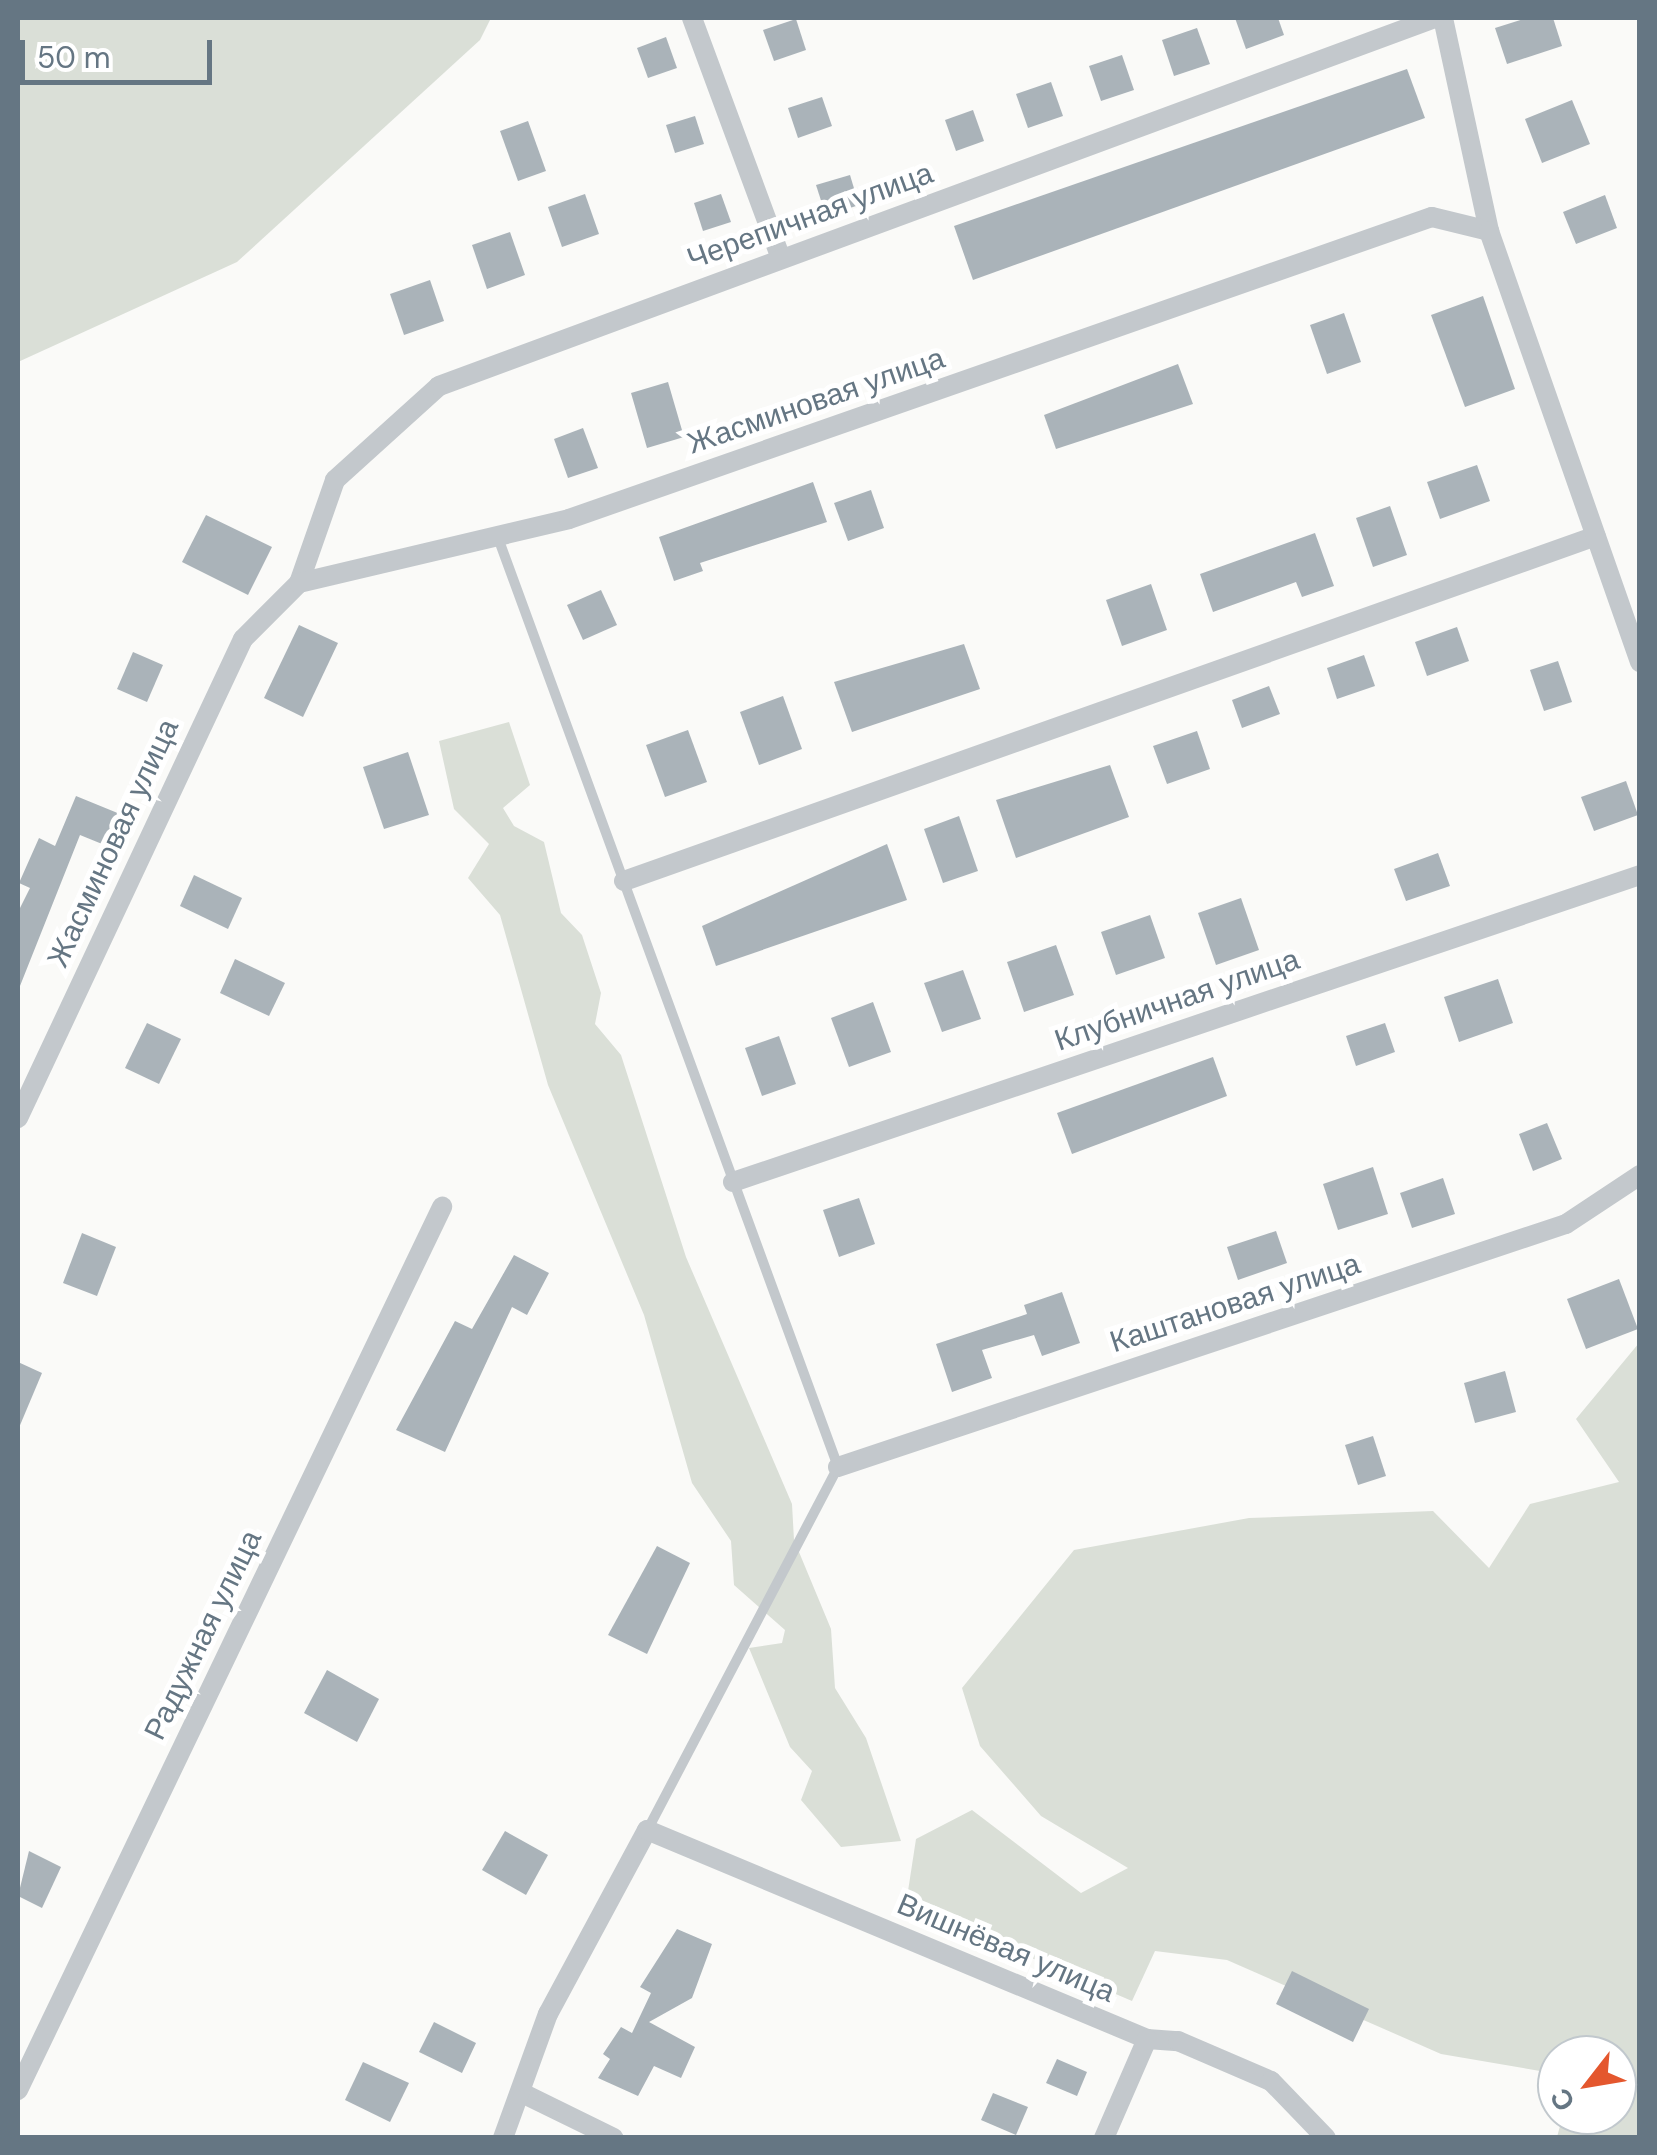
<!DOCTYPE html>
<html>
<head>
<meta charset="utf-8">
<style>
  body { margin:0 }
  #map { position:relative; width:1657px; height:2155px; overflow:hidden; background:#fafaf8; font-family:"DM Sans",sans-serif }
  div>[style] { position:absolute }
  .green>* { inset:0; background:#dadfd7 }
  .building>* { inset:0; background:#aab3b9 }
  .service>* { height:10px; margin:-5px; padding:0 5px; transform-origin:5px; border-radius:5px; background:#c3c8cc }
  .minor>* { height:20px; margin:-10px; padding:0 10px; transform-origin:10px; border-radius:10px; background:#c3c8cc }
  span { translate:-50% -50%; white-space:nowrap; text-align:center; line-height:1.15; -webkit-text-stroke:10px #fff; paint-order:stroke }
  .street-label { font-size:30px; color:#657683 }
  .frame { position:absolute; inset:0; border:20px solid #657683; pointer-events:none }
  .north { position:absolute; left:1537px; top:2035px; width:100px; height:100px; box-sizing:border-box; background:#fff; border:2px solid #c1c8cd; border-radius:50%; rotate:239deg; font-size:28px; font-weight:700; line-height:40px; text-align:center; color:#657683 }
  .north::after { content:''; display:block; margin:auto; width:35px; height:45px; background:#e4572e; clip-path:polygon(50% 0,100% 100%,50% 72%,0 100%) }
  .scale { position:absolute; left:20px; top:40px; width:192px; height:45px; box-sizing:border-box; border:5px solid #657683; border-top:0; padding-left:12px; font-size:30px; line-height:35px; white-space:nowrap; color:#657683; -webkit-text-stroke:8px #fff; paint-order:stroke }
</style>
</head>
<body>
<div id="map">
  <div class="green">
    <div style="clip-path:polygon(18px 18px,491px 18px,480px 40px,237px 262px,18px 362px)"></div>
    <div style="clip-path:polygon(509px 722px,530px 785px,503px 808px,514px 826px,544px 842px,561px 913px,582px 935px,601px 993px,595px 1024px,621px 1055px,686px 1257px,792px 1504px,794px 1540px,831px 1629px,835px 1688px,866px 1738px,901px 1841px,841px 1847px,801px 1800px,812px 1771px,790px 1747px,749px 1648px,782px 1643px,785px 1630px,734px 1585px,731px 1541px,692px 1483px,644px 1315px,548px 1085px,500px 915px,468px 878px,489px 844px,454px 809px,439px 741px)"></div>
    <div style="clip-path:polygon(1639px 1343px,1639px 2137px,1557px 2137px,1563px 2115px,1617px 2115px,1617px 2055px,1557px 2055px,1557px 2097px,1540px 2071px,1441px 2054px,1227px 1960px,1155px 1951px,1132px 2001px,906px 1904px,916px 1839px,972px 1810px,1081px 1893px,1128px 1868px,1041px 1816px,980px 1746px,962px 1688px,1074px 1550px,1249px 1518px,1433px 1511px,1489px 1568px,1530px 1504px,1619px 1482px,1576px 1419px)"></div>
  </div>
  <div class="building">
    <div style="clip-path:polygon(1235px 18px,1278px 18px,1284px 35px,1246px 49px)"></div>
    <div style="clip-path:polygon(1527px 18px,1553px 18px,1562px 46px,1507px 64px,1495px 28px)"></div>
    <div style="clip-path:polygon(796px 19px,806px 50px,774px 61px,763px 30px)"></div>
    <div style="clip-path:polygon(1197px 28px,1210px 64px,1174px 76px,1162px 40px)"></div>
    <div style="clip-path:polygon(666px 37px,677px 68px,648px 78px,637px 48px)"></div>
    <div style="clip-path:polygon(1122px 55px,1134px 90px,1101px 101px,1089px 66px)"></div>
    <div style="clip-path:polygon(1407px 69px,1425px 118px,973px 280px,954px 226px)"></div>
    <div style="clip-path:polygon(1051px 82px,1063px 116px,1028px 128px,1016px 94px)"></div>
    <div style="clip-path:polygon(822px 97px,832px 126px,798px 138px,788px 108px)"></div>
    <div style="clip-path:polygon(1572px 100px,1590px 144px,1542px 163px,1525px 119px)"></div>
    <div style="clip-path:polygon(973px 110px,984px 141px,956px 151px,945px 120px)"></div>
    <div style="clip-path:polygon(695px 116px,704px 144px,675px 153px,666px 125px)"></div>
    <div style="clip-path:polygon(528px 121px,546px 171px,518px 181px,500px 131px)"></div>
    <div style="clip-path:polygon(850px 175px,859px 205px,826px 216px,816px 185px)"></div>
    <div style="clip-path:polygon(585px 194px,599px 234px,562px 247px,548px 207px)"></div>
    <div style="clip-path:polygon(721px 194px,731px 222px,703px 231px,694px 203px)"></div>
    <div style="clip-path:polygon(1605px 195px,1617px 228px,1576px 244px,1563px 212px)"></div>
    <div style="clip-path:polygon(510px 232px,525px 275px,487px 289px,472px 245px)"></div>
    <div style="clip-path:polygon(430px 280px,444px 321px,404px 335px,390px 294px)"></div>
    <div style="clip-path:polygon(1483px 296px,1515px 389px,1465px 407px,1431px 315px)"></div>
    <div style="clip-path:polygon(1344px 313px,1361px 362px,1327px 374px,1310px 325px)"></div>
    <div style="clip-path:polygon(1178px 364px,1193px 404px,1056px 449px,1044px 415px)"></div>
    <div style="clip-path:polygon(668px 382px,684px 437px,647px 448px,631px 393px)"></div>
    <div style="clip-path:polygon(583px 428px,598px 468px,568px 478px,554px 439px)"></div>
    <div style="clip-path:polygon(1477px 465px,1490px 501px,1440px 519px,1427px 482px)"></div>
    <div style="clip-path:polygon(813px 482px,827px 522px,700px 563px,703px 571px,674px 581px,659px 537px)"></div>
    <div style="clip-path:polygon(871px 490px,884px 528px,848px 541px,834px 503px)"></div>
    <div style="clip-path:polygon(1390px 506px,1407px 555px,1373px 567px,1356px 518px)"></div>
    <div style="clip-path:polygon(206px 515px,272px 547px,248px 595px,182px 562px)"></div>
    <div style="clip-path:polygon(1315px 533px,1334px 586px,1302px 597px,1296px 582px,1213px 612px,1200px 574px)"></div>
    <div style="clip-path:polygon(1151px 584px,1167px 630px,1122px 646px,1106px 600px)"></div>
    <div style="clip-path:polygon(601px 590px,617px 625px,583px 640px,567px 605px)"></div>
    <div style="clip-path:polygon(299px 625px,338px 643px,303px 717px,264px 698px)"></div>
    <div style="clip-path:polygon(1457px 627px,1469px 661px,1427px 676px,1415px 642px)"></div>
    <div style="clip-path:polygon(964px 644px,980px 689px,852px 732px,834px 682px)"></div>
    <div style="clip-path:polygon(133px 652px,163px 665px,147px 702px,117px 689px)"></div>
    <div style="clip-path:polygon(1364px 655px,1375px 686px,1337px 699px,1327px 668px)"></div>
    <div style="clip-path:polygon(1558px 661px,1572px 702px,1544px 711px,1530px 670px)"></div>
    <div style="clip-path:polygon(1269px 686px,1280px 714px,1242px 728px,1232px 700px)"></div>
    <div style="clip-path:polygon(783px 696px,802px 749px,759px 765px,740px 712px)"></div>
    <div style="clip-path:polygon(688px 730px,707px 782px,665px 797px,646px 745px)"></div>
    <div style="clip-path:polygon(1197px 731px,1210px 769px,1167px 784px,1153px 746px)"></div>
    <div style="clip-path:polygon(408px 752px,429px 815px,384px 829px,363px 767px)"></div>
    <div style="clip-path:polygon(1110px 765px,1129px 817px,1016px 858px,996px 800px)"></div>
    <div style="clip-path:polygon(1626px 781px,1638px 815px,1594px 831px,1581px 797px)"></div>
    <div style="clip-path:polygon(76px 796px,120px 814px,107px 846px,80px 835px,18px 991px,18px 912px,30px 888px,19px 883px,39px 838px,55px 846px)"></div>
    <div style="clip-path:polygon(959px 816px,978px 871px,943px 883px,924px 829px)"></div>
    <div style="clip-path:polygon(887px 844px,907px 900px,716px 966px,702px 926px)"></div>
    <div style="clip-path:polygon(1438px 853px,1450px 886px,1406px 901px,1394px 869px)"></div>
    <div style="clip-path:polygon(194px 875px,242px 898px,228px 929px,180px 906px)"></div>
    <div style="clip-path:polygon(1241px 898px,1259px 950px,1216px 965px,1198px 913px)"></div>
    <div style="clip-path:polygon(1150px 915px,1165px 958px,1116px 975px,1101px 932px)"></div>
    <div style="clip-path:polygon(1056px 945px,1074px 995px,1024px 1012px,1007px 962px)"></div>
    <div style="clip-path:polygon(235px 959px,285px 983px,269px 1016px,220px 993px)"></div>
    <div style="clip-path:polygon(963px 970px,981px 1019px,942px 1032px,924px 983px)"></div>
    <div style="clip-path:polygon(1498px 979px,1513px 1023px,1459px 1042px,1444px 997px)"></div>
    <div style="clip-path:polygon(873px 1002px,891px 1052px,849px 1067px,831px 1018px)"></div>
    <div style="clip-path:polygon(147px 1023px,181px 1039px,159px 1084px,125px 1068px)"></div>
    <div style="clip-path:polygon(1385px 1023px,1395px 1052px,1356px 1066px,1346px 1036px)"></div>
    <div style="clip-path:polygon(779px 1036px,796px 1084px,762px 1096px,745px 1048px)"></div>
    <div style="clip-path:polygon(1213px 1057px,1227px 1096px,1072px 1154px,1057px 1113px)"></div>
    <div style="clip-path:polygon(1547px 1123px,1562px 1159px,1533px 1171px,1519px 1134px)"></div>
    <div style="clip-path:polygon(1373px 1167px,1388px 1214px,1338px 1230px,1323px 1184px)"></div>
    <div style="clip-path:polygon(1443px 1178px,1455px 1214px,1412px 1228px,1400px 1193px)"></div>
    <div style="clip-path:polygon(859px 1198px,875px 1244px,839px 1257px,823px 1210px)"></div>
    <div style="clip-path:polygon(1276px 1231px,1287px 1263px,1238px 1280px,1227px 1247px)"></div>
    <div style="clip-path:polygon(82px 1233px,116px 1247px,97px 1296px,63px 1283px)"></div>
    <div style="clip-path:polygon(514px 1255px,549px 1273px,527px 1315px,512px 1307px,445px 1452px,396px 1430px,455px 1321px,472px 1329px)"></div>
    <div style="clip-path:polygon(1619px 1279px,1638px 1329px,1586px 1349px,1567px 1299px)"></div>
    <div style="clip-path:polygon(1062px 1292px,1080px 1343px,1042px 1356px,1034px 1335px,982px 1350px,992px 1378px,952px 1392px,936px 1344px,1027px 1314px,1024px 1305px)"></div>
    <div style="clip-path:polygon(18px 1362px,42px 1373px,18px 1430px)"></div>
    <div style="clip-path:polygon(1505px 1371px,1516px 1412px,1475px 1423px,1464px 1383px)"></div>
    <div style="clip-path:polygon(1373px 1436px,1386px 1476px,1358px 1485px,1345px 1445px)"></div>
    <div style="clip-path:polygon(657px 1546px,690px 1563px,647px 1654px,608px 1635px)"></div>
    <div style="clip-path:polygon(327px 1670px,379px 1699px,357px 1742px,304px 1713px)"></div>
    <div style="clip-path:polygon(505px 1831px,548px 1855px,526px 1895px,482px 1870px)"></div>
    <div style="clip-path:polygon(29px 1851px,61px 1867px,42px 1908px,18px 1896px)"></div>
    <div style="clip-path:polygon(677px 1929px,712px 1944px,692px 1998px,649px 2022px,695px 2047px,681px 2078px,654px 2066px,638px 2096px,598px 2078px,610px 2059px,603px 2054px,621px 2027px,632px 2033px,651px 1993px,640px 1987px)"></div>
    <div style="clip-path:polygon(1292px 1971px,1369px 2009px,1353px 2042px,1276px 2004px)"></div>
    <div style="clip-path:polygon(434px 2022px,476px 2043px,462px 2073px,419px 2052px)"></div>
    <div style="clip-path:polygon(1057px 2059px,1087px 2072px,1077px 2096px,1046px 2083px)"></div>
    <div style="clip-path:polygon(363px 2062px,409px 2083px,390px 2122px,345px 2100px)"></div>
    <div style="clip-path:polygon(993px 2093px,1028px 2107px,1016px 2135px,981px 2120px)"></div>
  </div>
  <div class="service">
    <div style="left:497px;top:535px;width:992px;rotate:69.9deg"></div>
    <div style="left:838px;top:1467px;width:409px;rotate:117.7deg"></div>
  </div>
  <div class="minor">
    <div style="left:692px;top:18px;width:256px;rotate:69.7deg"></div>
    <div style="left:1443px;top:18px;width:218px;rotate:77.8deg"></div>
    <div style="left:299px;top:583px;width:109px;rotate:-70.7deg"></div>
    <div style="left:335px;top:480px;width:140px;rotate:-42.1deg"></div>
    <div style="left:439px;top:386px;width:1062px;rotate:-20.28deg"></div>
    <div style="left:624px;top:881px;width:1031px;rotate:-19.54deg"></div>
    <div style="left:18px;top:1118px;width:529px;rotate:-64.84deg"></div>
    <div style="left:243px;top:639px;width:79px;rotate:-45deg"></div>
    <div style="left:299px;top:583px;width:277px;rotate:-13.3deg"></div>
    <div style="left:569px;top:519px;width:914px;rotate:-19.29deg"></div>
    <div style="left:1432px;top:217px;width:59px;rotate:13.8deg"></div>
    <div style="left:1489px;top:231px;width:457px;rotate:70.7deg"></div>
    <div style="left:733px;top:1182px;width:958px;rotate:-18.7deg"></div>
    <div style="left:838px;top:1467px;width:767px;rotate:-18.46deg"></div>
    <div style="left:1566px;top:1224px;width:89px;rotate:-33.5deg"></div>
    <div style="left:18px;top:2090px;width:980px;rotate:-64.35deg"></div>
    <div style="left:522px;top:2093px;width:102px;rotate:26.1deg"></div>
    <div style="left:503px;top:2138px;width:132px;rotate:-70.1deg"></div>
    <div style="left:548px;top:2014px;width:209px;rotate:-61.7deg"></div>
    <div style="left:647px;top:1830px;width:542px;rotate:22.68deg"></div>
    <div style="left:1147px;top:2039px;width:31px;rotate:4deg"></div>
    <div style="left:1178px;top:2041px;width:101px;rotate:23.3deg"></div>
    <div style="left:1271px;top:2081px;width:79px;rotate:46deg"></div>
    <div style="left:1104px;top:2138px;width:108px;rotate:-66.5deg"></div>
  </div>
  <div class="street-label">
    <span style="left:810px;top:216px;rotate:-20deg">Черепичная улица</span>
    <span style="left:816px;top:401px;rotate:-19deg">Жасминовая улица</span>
    <span style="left:113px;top:843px;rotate:-65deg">Жасминовая улица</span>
    <span style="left:1177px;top:1000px;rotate:-19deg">Клубничная улица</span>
    <span style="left:1235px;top:1303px;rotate:-18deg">Каштановая улица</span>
    <span style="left:203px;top:1635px;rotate:-64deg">Радужная улица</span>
    <span style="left:1006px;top:1948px;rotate:23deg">Вишнёвая улица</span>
  </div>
  <div class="frame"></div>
  <div class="north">С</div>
  <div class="scale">50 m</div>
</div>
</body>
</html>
